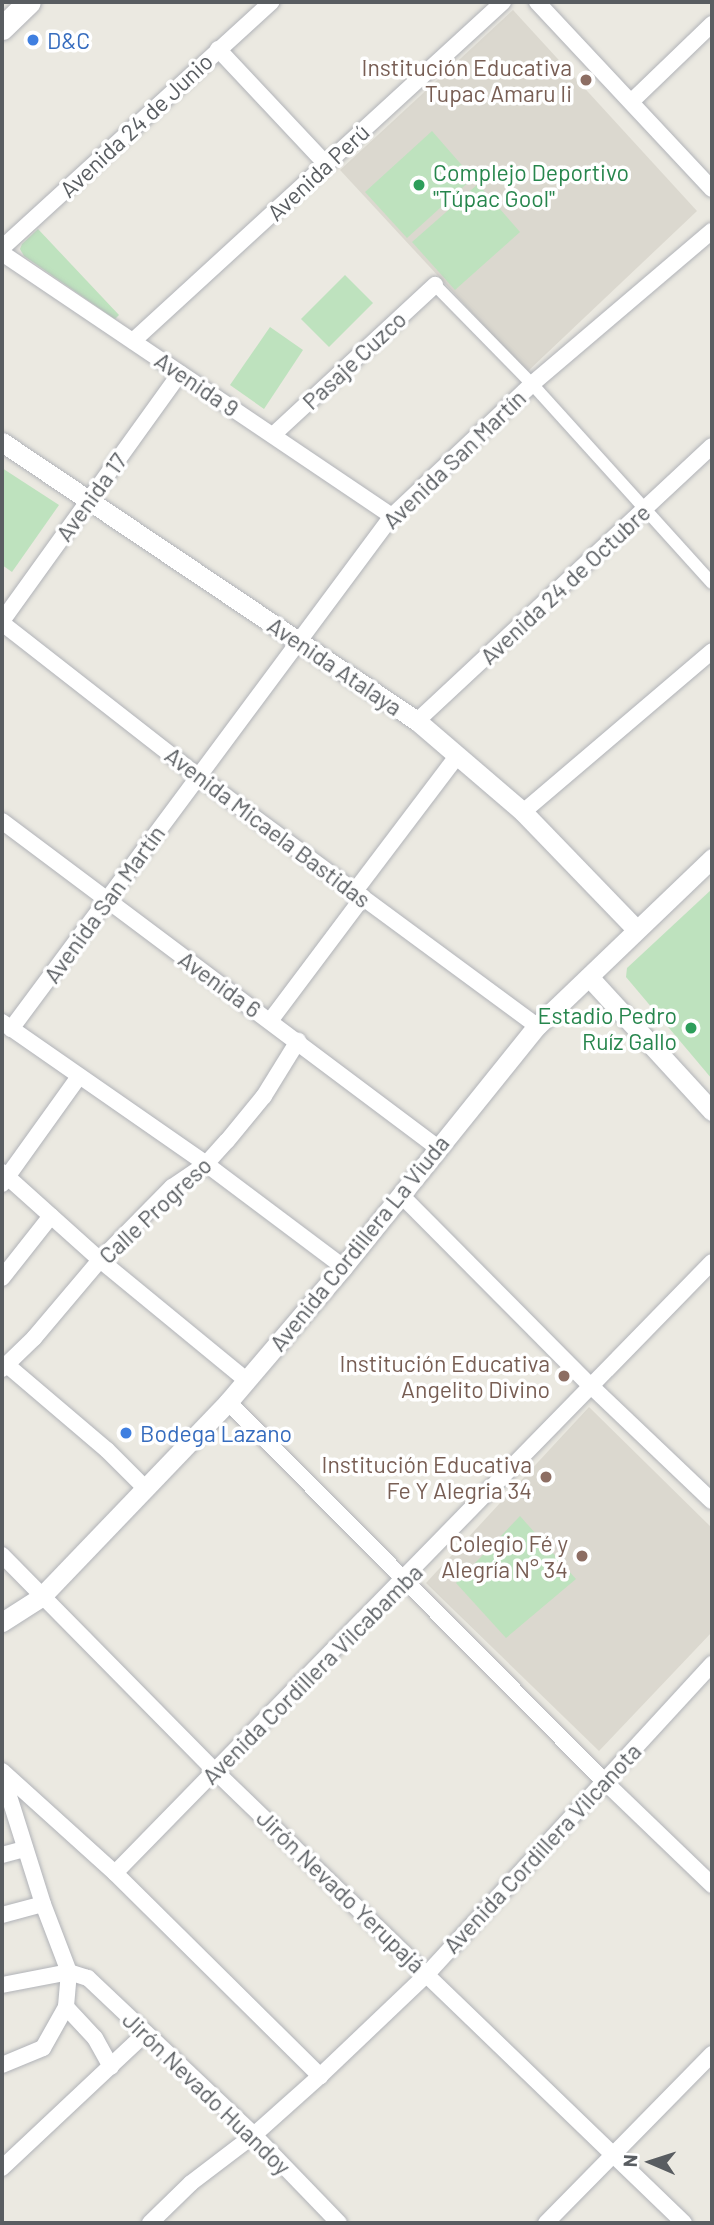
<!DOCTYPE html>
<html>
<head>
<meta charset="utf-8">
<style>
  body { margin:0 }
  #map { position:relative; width:714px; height:2225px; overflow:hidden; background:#ebe9e1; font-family:Barlow,sans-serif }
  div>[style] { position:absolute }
  .education>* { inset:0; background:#dbd8cf }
  .green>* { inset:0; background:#bee2be }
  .roads { filter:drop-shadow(0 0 2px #b1b3b8) drop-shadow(0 0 2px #b1b3b8) }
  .pedestrian>* { height:12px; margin:-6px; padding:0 6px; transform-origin:6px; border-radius:6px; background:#fff }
  .minor>* { height:16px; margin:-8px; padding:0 8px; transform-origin:8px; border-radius:8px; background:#fff }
  .tertiary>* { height:19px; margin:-9.5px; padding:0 9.5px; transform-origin:9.5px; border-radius:9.5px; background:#fff }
  .secondary>* { height:23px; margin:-11.5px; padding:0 11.5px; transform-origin:11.5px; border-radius:11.5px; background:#fff }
  .dots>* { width:19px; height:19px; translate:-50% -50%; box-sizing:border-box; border:4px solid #fff; border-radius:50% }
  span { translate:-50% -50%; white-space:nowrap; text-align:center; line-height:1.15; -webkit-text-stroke:7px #fff; paint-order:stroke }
  .shop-label { font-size:23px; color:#366cbe }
  .left { translate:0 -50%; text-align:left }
  .education-label { font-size:23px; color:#785e54 }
  .right { translate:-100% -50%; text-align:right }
  .street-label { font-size:23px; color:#595d61 }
  .leisure-label { font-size:23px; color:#27864d }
  .frame { position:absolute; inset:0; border:4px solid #595d61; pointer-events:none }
  .north { position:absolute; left:616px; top:2127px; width:70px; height:70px; -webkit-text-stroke:5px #fff; paint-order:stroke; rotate:273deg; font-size:19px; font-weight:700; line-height:28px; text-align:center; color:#595d61 }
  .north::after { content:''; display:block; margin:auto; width:24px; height:32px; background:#595d61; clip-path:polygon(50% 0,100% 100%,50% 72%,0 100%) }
</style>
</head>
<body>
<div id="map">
  <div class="education">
    <div style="clip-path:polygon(513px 10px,697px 211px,527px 372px,340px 170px)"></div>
    <div style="clip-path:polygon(589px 1407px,712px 1528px,712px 1632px,599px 1751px,426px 1583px)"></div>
  </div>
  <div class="green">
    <div style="clip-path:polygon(432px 131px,473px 178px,407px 238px,365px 192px)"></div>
    <div style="clip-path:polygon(478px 184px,520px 232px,455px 290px,412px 242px)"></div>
    <div style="clip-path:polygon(38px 229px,119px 315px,115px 319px,24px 256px,20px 249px,22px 244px)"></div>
    <div style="clip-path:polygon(345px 275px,373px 303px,329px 347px,301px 319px)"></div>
    <div style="clip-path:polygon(270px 327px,303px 350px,264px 409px,230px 385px)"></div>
    <div style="clip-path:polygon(2px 468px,59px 505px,12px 572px,2px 565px)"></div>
    <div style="clip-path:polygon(712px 889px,712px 1079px,626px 977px,627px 968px)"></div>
    <div style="clip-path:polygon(520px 1516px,576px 1579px,506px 1638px,456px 1583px)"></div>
  </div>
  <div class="roads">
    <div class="pedestrian">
      <div style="left:435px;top:285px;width:139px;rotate:45.6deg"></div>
      <div style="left:532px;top:384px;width:268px;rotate:47.9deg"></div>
    </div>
    <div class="minor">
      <div style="left:537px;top:2px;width:256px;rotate:46.9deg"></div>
      <div style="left:218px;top:49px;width:158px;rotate:46.8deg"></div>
      <div style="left:632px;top:101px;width:111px;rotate:-43.9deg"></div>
      <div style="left:2px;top:248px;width:365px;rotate:-42.4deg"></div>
      <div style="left:2px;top:253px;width:470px;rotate:34deg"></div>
      <div style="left:133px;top:341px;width:502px;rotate:-42.5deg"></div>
      <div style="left:273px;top:435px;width:221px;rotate:-42.8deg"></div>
      <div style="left:2px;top:621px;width:305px;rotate:-54.3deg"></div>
      <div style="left:2px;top:623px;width:249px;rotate:38deg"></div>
      <div style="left:198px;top:776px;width:421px;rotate:36.4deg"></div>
      <div style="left:417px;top:721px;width:403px;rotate:-43deg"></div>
      <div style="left:523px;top:812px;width:248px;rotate:-40.4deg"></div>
      <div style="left:2px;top:821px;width:545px;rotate:36.87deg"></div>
      <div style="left:355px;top:891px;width:169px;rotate:-52.9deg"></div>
      <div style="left:270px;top:1021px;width:155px;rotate:-53.1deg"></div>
      <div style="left:2px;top:1022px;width:249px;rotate:34.8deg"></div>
      <div style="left:206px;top:1164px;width:171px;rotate:36.9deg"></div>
      <div style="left:11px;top:1029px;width:639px;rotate:-53.4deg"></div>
      <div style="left:392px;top:516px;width:192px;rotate:-43.3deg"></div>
      <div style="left:532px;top:384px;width:236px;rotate:-40.4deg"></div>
      <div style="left:2px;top:1172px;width:132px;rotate:41.9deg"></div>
      <div style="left:100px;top:1260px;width:189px;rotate:39.4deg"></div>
      <div style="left:2px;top:1184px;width:130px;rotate:-54.4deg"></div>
      <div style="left:401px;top:1195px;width:268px;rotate:45.2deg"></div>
      <div style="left:590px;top:1385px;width:168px;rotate:43.6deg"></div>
      <div style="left:2px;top:1278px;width:79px;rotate:-51.7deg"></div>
      <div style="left:7px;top:1365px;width:131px;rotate:40.4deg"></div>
      <div style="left:107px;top:1450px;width:54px;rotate:45deg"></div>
      <div style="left:2px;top:1369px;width:45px;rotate:-44.1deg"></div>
      <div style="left:34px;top:1338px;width:102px;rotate:-49.8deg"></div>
      <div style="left:100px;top:1260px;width:103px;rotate:-45.4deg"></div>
      <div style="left:172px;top:1187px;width:41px;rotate:-34.1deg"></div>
      <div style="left:206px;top:1164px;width:31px;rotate:-48deg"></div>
      <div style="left:227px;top:1141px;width:58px;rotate:-50.6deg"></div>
      <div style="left:264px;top:1096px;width:65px;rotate:-58.3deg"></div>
      <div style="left:228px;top:1402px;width:534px;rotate:45.23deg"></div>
      <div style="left:604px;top:1781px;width:150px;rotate:43.9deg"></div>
      <div style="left:2px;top:1555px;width:303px;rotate:45.4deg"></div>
      <div style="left:215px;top:1771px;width:651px;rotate:43.94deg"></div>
      <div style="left:2px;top:1771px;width:152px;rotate:42.1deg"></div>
      <div style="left:115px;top:1873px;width:289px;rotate:44.7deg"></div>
      <div style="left:2px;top:1774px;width:136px;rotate:72.5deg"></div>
      <div style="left:43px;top:1904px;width:73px;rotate:69.1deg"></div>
      <div style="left:69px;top:1972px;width:35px;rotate:95deg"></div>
      <div style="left:66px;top:2007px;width:47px;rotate:119.3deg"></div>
      <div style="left:43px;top:2048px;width:44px;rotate:157.5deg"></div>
      <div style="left:2px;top:1855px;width:24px;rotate:-15deg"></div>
      <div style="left:115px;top:1873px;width:854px;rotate:-45.66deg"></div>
      <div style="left:2px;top:1915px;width:42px;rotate:-15deg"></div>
      <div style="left:69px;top:1972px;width:20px;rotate:18deg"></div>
      <div style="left:88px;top:1978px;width:228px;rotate:43.4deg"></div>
      <div style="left:254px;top:2135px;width:122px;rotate:46deg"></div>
      <div style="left:2px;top:1985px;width:68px;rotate:-11deg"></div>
      <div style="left:66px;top:2007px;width:42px;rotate:46.9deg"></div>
      <div style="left:95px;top:2038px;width:33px;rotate:61deg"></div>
      <div style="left:2px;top:2168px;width:197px;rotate:-43.2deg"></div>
      <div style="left:150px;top:2223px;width:57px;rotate:-44.3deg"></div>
      <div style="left:191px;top:2183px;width:79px;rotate:-37.3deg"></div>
      <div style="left:254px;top:2135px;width:89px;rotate:-41.8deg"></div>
      <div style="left:320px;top:2076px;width:149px;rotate:-43.6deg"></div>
      <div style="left:428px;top:1973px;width:420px;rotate:-47.4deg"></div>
      <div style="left:546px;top:2223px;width:237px;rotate:-45.5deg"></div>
    </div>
    <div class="tertiary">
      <div style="left:2px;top:442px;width:500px;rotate:33.91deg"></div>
      <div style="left:417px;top:721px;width:140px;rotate:40.6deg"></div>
      <div style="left:523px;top:812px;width:163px;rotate:46deg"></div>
      <div style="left:589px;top:977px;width:182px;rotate:47.5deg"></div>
      <div style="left:2px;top:1622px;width:46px;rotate:-32.7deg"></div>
      <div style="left:41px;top:1597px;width:270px;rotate:-46.2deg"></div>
      <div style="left:228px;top:1402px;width:177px;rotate:-49.6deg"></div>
      <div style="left:343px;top:1267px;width:309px;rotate:-51.2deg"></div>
      <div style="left:537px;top:1026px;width:243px;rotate:-43.8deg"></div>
    </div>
    <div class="secondary">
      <div style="left:2px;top:28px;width:37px;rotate:-44deg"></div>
    </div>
  </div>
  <div class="dots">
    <div style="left:33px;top:40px;background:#3f7fe0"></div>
    <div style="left:586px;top:80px;background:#8d6e63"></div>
    <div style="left:419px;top:185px;background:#2e9e5b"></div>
    <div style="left:691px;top:1028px;background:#2e9e5b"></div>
    <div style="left:564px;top:1376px;background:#8d6e63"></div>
    <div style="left:126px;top:1433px;background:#3f7fe0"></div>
    <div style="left:546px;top:1477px;background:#8d6e63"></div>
    <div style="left:582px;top:1556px;background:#8d6e63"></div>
  </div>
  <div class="shop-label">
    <span class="left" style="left:47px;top:40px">D&amp;C</span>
    <span class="left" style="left:140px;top:1433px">Bodega Lazano</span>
  </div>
  <div class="education-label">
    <span class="right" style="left:572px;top:80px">Institución Educativa<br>Tupac Amaru Ii</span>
    <span class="right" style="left:550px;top:1376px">Institución Educativa<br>Angelito Divino</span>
    <span class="right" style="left:532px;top:1477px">Institución Educativa<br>Fe Y Alegria 34</span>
    <span class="right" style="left:568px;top:1556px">Colegio Fé y<br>Alegría N° 34</span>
  </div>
  <div class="street-label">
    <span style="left:136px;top:125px;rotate:-43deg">Avenida 24 de Junio</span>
    <span style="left:318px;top:172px;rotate:-43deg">Avenida Perú</span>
    <span style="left:354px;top:360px;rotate:-43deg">Pasaje Cuzco</span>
    <span style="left:197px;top:384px;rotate:34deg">Avenida 9</span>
    <span style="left:454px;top:459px;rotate:-44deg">Avenida San Martín</span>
    <span style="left:91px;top:497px;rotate:-54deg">Avenida 17</span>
    <span style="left:565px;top:584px;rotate:-43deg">Avenida 24 de Octubre</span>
    <span style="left:335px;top:666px;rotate:34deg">Avenida Atalaya</span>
    <span style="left:268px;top:827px;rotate:37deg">Avenida Micaela Bastidas</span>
    <span style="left:104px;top:904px;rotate:-54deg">Avenida San Martín</span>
    <span style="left:220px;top:984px;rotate:36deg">Avenida 6</span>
    <span style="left:155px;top:1210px;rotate:-43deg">Calle Progreso</span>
    <span style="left:359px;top:1243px;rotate:-51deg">Avenida Cordillera La Viuda</span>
    <span style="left:312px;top:1674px;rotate:-45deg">Avenida Cordillera Vilcabamba</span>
    <span style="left:542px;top:1848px;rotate:-47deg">Avenida Cordillera Vilcanota</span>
    <span style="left:341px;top:1891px;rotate:44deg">Jirón Nevado Yerupajá</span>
    <span style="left:207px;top:2093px;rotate:44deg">Jirón Nevado Huandoy</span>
  </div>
  <div class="leisure-label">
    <span class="left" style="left:433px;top:185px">Complejo Deportivo<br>"Túpac Gool"</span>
    <span class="right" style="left:677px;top:1028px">Estadio Pedro<br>Ruíz Gallo</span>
  </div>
  <div class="frame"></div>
  <div class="north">N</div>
</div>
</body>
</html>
